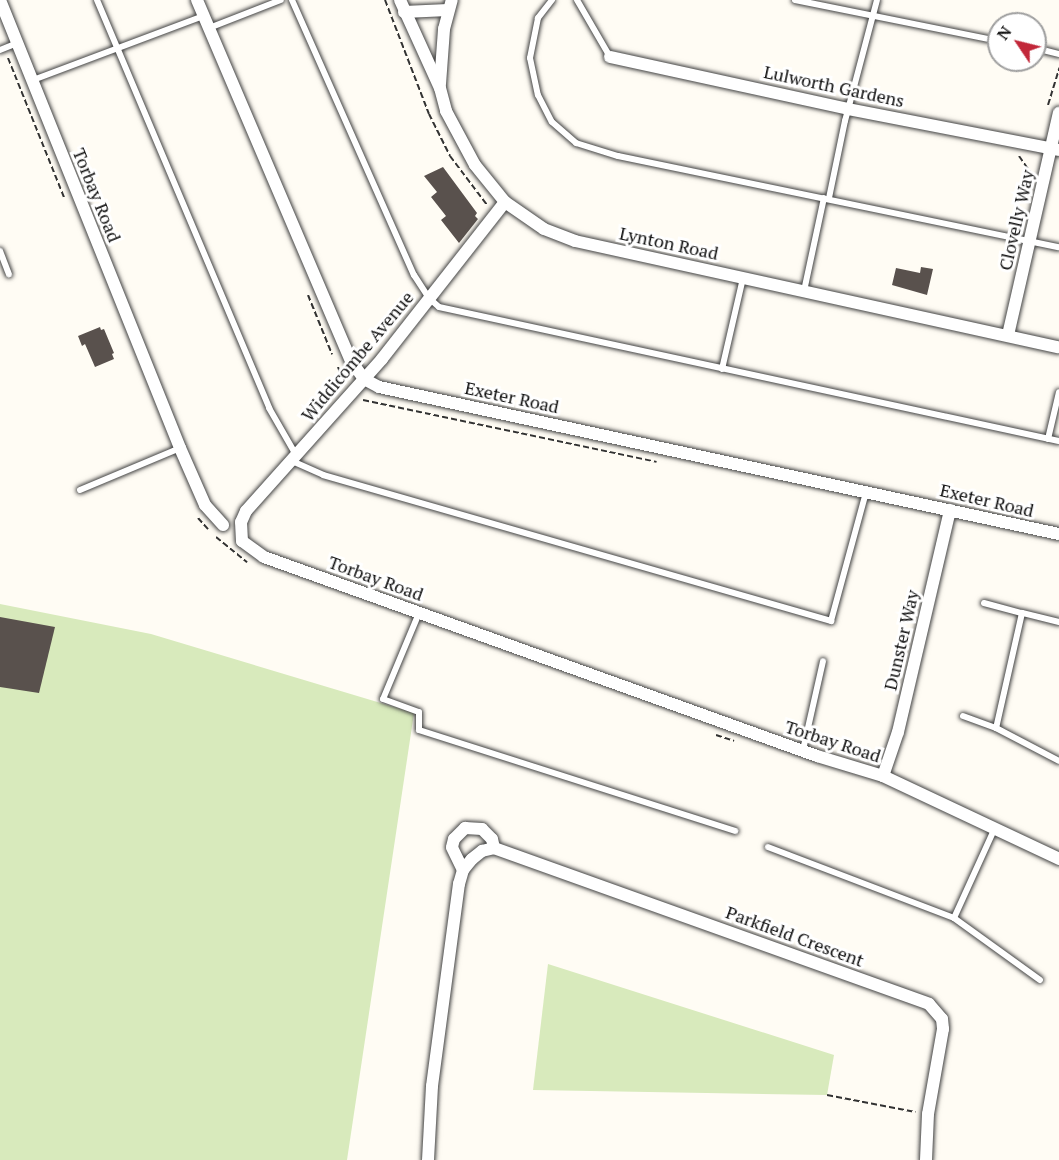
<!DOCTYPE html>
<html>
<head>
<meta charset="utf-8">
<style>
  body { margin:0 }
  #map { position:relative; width:1059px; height:1160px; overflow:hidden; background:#fffcf4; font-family:"PT Serif",serif }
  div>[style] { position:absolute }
  .green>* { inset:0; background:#d8eabc }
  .building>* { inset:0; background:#59514d }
  .path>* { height:2px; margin-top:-1px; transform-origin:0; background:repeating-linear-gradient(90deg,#323232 0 6px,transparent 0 9px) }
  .roads { filter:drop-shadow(0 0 2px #434343) drop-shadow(0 0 2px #434343) }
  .service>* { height:6px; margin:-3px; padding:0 3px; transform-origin:3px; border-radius:3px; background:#fff }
  .minor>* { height:12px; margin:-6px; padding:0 6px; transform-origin:6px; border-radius:6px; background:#fff }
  span { translate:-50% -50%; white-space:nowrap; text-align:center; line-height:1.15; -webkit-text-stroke:6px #fff; paint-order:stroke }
  .street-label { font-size:18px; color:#101010 }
  .north { position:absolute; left:987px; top:12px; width:60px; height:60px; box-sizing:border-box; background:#fff; border:2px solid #9f9f9f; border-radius:50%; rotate:305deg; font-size:16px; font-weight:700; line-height:24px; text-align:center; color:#101010 }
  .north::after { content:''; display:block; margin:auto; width:21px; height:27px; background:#c22739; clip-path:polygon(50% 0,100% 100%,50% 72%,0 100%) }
</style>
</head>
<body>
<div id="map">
  <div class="green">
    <div style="clip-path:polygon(0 604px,151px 634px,414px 713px,347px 1160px,0 1160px)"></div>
    <div style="clip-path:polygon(548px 964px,834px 1055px,827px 1095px,533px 1090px)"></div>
  </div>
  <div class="building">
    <div style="clip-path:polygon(443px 167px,477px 213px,475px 216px,478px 219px,459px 243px,441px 220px,446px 216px,431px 197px,437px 192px,424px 176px)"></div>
    <div style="clip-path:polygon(921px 267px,933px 269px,927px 295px,892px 285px,896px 268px,920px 273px)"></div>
    <div style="clip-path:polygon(100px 327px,101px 330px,104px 329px,114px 353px,112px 354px,114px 359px,95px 367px,85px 344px,82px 346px,78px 336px)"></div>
    <div style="clip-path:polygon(0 617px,55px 627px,39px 693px,0 687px)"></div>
  </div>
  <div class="path">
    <div style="left:385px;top:0;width:122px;rotate:68.9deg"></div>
    <div style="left:429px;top:114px;width:47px;rotate:63.4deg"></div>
    <div style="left:450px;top:156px;width:61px;rotate:52.9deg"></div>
    <div style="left:8px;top:58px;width:150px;rotate:68.1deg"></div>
    <div style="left:1048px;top:105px;width:39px;rotate:-73deg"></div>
    <div style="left:1019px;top:156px;width:21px;rotate:55deg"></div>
    <div style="left:308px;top:295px;width:64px;rotate:67.9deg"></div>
    <div style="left:338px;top:367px;width:15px;rotate:70deg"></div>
    <div style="left:363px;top:400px;width:300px;rotate:11.9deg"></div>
    <div style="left:198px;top:518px;width:15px;rotate:48deg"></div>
    <div style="left:216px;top:537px;width:40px;rotate:39deg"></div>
    <div style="left:716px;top:735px;width:19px;rotate:18deg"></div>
    <div style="left:867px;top:758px;width:12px;rotate:-24deg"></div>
    <div style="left:827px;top:1095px;width:90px;rotate:10.9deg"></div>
  </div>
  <div class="roads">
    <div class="service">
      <div style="left:97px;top:0;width:443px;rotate:67.1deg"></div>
      <div style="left:269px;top:408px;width:54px;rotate:60.1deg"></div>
      <div style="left:292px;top:0;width:301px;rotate:66.1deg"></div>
      <div style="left:414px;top:275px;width:27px;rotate:57deg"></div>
      <div style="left:429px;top:298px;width:13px;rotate:42deg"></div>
      <div style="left:439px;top:307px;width:634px;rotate:12.2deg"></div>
      <div style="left:552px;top:0;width:23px;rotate:128deg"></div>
      <div style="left:538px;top:18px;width:41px;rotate:101.3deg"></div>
      <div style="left:530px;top:58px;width:38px;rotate:78deg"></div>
      <div style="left:538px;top:95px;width:30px;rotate:63deg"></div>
      <div style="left:552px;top:122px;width:32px;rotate:41deg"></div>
      <div style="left:576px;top:143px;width:44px;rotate:17.2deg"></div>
      <div style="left:618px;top:156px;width:450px;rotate:11.7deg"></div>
      <div style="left:577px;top:0;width:66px;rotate:59.9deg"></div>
      <div style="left:795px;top:0;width:208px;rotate:11.4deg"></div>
      <div style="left:209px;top:28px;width:77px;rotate:-21.3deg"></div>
      <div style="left:1035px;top:48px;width:25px;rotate:14deg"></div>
      <div style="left:0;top:50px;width:18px;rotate:-22deg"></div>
      <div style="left:33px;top:80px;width:182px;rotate:-20.6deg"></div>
      <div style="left:829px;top:198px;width:79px;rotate:-78.3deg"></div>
      <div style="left:845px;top:121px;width:125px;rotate:-75.2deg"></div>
      <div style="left:0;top:251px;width:25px;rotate:69deg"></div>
      <div style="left:804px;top:291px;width:95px;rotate:-77.9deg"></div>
      <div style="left:722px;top:369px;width:93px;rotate:-77deg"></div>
      <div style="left:1048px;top:439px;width:48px;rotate:-76.8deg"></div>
      <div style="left:292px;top:461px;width:34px;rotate:24deg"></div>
      <div style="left:323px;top:475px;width:529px;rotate:16.03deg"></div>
      <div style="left:831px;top:621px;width:134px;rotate:-74.8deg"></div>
      <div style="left:80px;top:490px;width:108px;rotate:-22.8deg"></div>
      <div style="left:984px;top:603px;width:39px;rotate:15deg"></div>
      <div style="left:419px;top:613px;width:93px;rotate:112.7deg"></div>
      <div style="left:383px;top:699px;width:38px;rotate:20deg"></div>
      <div style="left:419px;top:712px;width:18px;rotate:90deg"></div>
      <div style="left:419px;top:730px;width:332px;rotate:17.7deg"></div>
      <div style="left:1059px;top:622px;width:38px;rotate:-166deg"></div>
      <div style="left:1022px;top:613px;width:118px;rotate:102.7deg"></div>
      <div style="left:996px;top:728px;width:71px;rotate:27.6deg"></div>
      <div style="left:963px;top:716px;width:35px;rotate:20deg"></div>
      <div style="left:803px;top:750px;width:91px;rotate:-77.3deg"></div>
      <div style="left:768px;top:847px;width:199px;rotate:20.9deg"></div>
      <div style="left:954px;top:918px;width:106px;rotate:35.8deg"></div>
      <div style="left:954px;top:918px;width:97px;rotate:-65.6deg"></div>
    </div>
    <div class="minor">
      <div style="left:0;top:0;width:483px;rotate:68.1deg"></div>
      <div style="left:180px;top:448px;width:62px;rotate:66.3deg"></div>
      <div style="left:205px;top:505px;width:27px;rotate:48deg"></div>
      <div style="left:197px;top:0;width:392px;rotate:66.9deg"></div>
      <div style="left:351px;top:361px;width:22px;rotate:54deg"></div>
      <div style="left:364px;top:379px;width:17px;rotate:28deg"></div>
      <div style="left:379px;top:387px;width:696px;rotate:12.2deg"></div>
      <div style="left:400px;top:0;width:97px;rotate:65.6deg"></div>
      <div style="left:440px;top:88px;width:24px;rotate:75deg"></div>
      <div style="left:446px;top:111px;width:61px;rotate:61.8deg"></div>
      <div style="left:475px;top:165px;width:48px;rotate:51deg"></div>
      <div style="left:505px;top:202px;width:47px;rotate:34.7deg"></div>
      <div style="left:544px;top:229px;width:33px;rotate:21deg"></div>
      <div style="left:575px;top:241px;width:495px;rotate:12.4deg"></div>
      <div style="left:404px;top:12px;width:44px;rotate:-2.6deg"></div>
      <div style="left:610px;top:57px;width:244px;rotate:12.3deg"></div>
      <div style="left:848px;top:109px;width:215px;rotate:11deg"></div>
      <div style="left:440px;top:84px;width:55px;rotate:-85.8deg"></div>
      <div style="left:444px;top:29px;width:30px;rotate:-75deg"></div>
      <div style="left:505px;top:202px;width:199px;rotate:128.1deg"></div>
      <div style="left:382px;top:359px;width:204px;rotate:131.8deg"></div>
      <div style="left:246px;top:511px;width:12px;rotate:114deg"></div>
      <div style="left:241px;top:522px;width:19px;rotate:87deg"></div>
      <div style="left:242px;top:541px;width:27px;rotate:36deg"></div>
      <div style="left:264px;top:557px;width:588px;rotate:19.79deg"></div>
      <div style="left:817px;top:756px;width:69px;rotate:16.9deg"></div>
      <div style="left:883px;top:776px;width:195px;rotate:25.2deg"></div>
      <div style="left:1008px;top:335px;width:228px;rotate:-77.1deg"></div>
      <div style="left:883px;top:776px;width:46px;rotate:-71.2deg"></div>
      <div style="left:898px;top:732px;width:228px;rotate:-76.8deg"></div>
      <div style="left:463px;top:870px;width:25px;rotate:-116deg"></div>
      <div style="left:452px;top:847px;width:8px;rotate:-76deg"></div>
      <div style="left:454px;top:839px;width:16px;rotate:-45deg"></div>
      <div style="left:465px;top:828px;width:17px;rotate:3deg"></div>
      <div style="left:482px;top:829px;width:14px;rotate:45deg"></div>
      <div style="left:492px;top:839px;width:9px;rotate:77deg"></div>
      <div style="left:428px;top:1160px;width:74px;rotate:-86.9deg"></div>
      <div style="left:432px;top:1086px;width:204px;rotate:-82.4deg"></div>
      <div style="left:459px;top:884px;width:15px;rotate:-74deg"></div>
      <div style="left:463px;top:870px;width:14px;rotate:-51deg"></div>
      <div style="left:472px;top:859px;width:13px;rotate:-39deg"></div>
      <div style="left:482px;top:851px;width:12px;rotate:-14deg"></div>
      <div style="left:494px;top:848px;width:462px;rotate:19.7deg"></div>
      <div style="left:929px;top:1004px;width:20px;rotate:49deg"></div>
      <div style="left:942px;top:1019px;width:10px;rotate:84deg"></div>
      <div style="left:943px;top:1029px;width:86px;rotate:100deg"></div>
      <div style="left:928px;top:1114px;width:46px;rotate:92.5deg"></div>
    </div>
  </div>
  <div class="street-label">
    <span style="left:834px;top:86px;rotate:12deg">Lulworth Gardens</span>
    <span style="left:97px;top:195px;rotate:68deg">Torbay Road</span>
    <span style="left:1016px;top:220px;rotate:-77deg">Clovelly Way</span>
    <span style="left:669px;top:243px;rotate:12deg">Lynton Road</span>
    <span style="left:357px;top:356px;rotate:-50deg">Widdicombe Avenue</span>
    <span style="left:512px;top:397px;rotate:12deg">Exeter Road</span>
    <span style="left:987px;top:500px;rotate:13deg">Exeter Road</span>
    <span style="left:376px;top:578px;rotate:20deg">Torbay Road</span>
    <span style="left:901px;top:640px;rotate:-77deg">Dunster Way</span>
    <span style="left:833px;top:741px;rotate:18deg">Torbay Road</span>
    <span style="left:795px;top:936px;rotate:20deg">Parkfield Crescent</span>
  </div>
  <div class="north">N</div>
</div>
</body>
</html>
